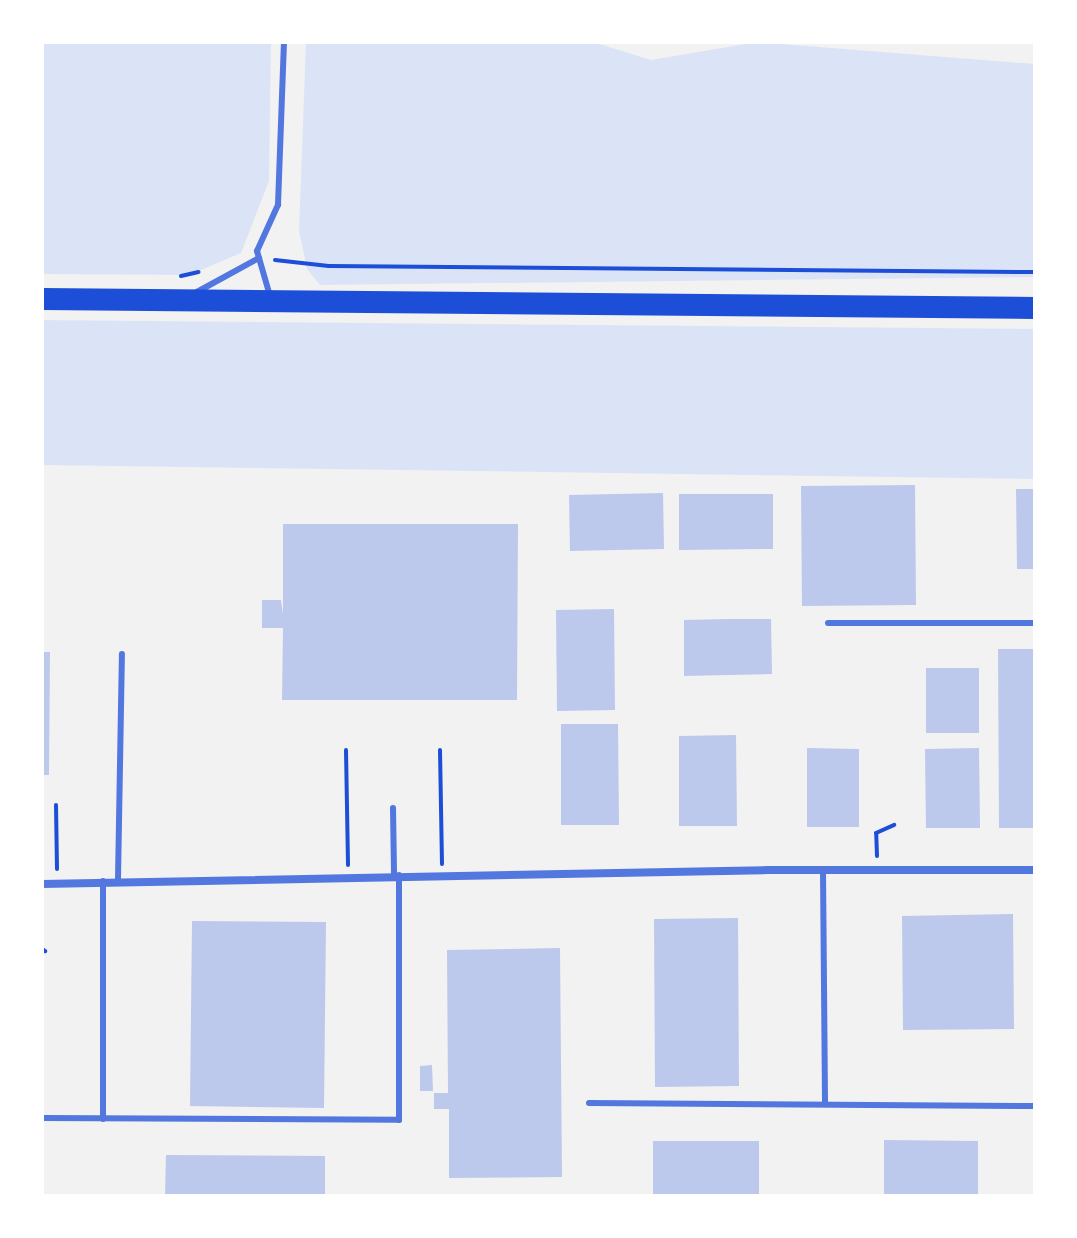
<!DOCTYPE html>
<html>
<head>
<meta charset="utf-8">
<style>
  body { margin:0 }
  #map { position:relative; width:1077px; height:1238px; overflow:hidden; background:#f2f2f2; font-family:Lato,sans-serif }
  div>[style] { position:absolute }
  .green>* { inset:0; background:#dbe4f7 }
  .building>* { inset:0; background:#bdc9ec }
  .path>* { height:4px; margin:-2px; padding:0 2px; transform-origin:2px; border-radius:2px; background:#1d4ed8 }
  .service>* { height:6px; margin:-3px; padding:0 3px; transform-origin:3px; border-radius:3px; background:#5277de }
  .minor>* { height:8px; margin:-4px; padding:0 4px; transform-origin:4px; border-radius:4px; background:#5277de }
  .trunk>* { height:22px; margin:-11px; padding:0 11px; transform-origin:11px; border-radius:11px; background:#1d4ed8 }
  span { translate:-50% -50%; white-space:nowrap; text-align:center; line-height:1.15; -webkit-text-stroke:8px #fff; paint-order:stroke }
  .frame { position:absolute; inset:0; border:44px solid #fff; pointer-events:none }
</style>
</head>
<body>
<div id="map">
  <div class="green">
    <div style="clip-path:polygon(42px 42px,271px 42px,269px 181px,241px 253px,189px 275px,42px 274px)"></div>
    <div style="clip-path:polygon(306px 42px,593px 42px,651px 60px,757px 42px,1035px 64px,1035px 277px,320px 285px,307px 269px,299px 231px)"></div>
    <div style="clip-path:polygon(42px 320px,1035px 329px,1035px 479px,42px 465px)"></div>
  </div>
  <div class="building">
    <div style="clip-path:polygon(915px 485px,916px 605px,802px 606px,801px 486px)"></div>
    <div style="clip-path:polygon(1016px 489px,1035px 489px,1035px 569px,1017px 569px)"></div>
    <div style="clip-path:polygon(663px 493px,664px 549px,570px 551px,569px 495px)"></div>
    <div style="clip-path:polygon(679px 494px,773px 494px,773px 549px,679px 550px)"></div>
    <div style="clip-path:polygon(283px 524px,518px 524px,517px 700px,282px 700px,283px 628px,262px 628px,262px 600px,281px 600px,283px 614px)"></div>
    <div style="clip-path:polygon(614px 609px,615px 710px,557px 711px,556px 610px)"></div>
    <div style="clip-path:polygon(728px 619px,771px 619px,772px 674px,684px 676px,684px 620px)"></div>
    <div style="clip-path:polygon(998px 649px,1035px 649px,1035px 828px,999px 828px)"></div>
    <div style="clip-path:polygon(42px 652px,50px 652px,49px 775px,42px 775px)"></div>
    <div style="clip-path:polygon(926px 668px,979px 668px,979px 733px,926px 733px)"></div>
    <div style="clip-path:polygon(561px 724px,618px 724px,619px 825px,561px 825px)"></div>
    <div style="clip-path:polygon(736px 735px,737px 826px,679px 826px,679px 736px)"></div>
    <div style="clip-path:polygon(807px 748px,859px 749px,859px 827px,807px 827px)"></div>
    <div style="clip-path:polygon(979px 748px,980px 828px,926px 828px,925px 749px)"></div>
    <div style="clip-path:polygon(1013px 914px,1014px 1029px,903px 1030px,902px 916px)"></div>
    <div style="clip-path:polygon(738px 918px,739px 1086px,655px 1087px,654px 919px)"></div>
    <div style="clip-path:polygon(192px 921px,326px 922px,324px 1108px,190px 1106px)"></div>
    <div style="clip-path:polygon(560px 948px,562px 1177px,449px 1178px,449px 1109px,434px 1109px,434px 1093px,448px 1093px,447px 950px)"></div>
    <div style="clip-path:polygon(432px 1065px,433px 1091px,420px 1091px,420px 1066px)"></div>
    <div style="clip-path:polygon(884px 1140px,978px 1141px,978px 1196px,884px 1196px)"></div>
    <div style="clip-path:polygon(653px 1141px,759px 1141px,759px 1196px,653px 1196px)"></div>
    <div style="clip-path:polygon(166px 1155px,325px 1156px,325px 1196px,165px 1196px)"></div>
  </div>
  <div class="path">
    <div style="left:275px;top:260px;width:54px;rotate:6.3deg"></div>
    <div style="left:329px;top:266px;width:706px;rotate:0.49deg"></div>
    <div style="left:181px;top:276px;width:18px;rotate:-13deg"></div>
    <div style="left:346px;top:750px;width:115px;rotate:89deg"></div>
    <div style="left:440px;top:750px;width:114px;rotate:89deg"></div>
    <div style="left:56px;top:805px;width:64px;rotate:89.1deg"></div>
    <div style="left:877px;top:856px;width:23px;rotate:-92deg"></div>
    <div style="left:876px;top:833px;width:20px;rotate:-24deg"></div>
    <div style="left:42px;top:949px;width:4px;rotate:34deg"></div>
  </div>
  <div class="service">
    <div style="left:195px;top:293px;width:73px;rotate:-28.7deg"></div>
    <div style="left:270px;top:296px;width:47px;rotate:-106.1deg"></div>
    <div style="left:257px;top:251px;width:51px;rotate:-65.5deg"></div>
    <div style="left:278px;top:205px;width:163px;rotate:-87.9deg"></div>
    <div style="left:828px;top:623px;width:207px"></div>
    <div style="left:393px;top:808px;width:67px;rotate:89.1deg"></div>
    <div style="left:823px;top:871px;width:232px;rotate:89.5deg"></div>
    <div style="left:118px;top:879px;width:225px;rotate:-89deg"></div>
    <div style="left:103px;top:881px;width:238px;rotate:90deg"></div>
    <div style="left:589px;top:1103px;width:446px;rotate:0.4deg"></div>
    <div style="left:42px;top:1118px;width:357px;rotate:0.3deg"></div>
    <div style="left:399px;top:1120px;width:245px;rotate:-90deg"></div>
  </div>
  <div class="minor">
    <div style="left:42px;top:884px;width:726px;rotate:-1.1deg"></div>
    <div style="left:768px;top:870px;width:267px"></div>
  </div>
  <div class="trunk">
    <div style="left:42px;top:299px;width:993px;rotate:0.52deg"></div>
  </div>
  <div class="frame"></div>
</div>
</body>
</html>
